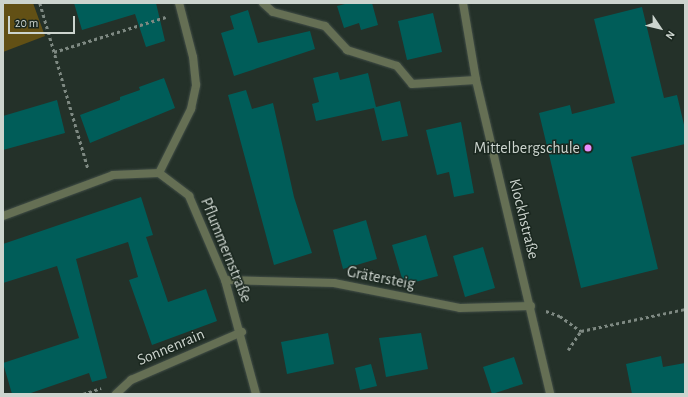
<!DOCTYPE html>
<html>
<head>
<meta charset="utf-8">
<style>
  body { margin:0 }
  #map { position:relative; width:688px; height:397px; overflow:hidden; background:#243129; font-family:"Alegreya Sans",sans-serif }
  div>[style] { position:absolute }
  .green>* { inset:0; background:#625015 }
  .building>* { inset:0; background:#005d59 }
  .path>* { height:2.5px; margin-top:-1.25px; transform-origin:0; background:repeating-linear-gradient(90deg,#7e8982 0 3px,transparent 0 6px) }
  .roads { filter:drop-shadow(0 0 1px #424e47) drop-shadow(0 0 1px #424e47) }
  .lane>* { height:8px; margin:-4px; padding:0 4px; transform-origin:4px; border-radius:4px; background:#656f54 }
  .street>* { height:8px; margin:-4px; padding:0 4px; transform-origin:4px; border-radius:4px; background:#656f54 }
  .dots>* { width:11px; height:11px; translate:-50% -50%; box-sizing:border-box; border:2px solid #1a271f; border-radius:50% }
  span { translate:-50% -50%; white-space:nowrap; text-align:center; line-height:1.15; -webkit-text-stroke:3px #1a271f; paint-order:stroke }
  .poi-label { font-size:16px; color:#ccd4ce }
  .right { translate:-100% -50%; text-align:right }
  .street-label { font-size:16px; color:#ccd4ce }
  .frame { position:absolute; inset:0; border:4px solid #ccd4ce; pointer-events:none }
  .north { position:absolute; left:640px; top:8px; width:40px; height:40px; -webkit-text-stroke:3px #1a271f; paint-order:stroke; rotate:125deg; font-size:11px; font-weight:700; line-height:16px; text-align:center; color:#ccd4ce }
  .north::after { content:''; display:block; margin:auto; width:14px; height:18px; background:#ccd4ce; clip-path:polygon(50% 0,100% 100%,50% 72%,0 100%) }
  .scale { position:absolute; left:8px; top:16px; width:67px; height:18px; box-sizing:border-box; border:2px solid #ccd4ce; border-top:0; padding-left:5px; font-size:12px; line-height:14px; white-space:nowrap; color:#ccd4ce; -webkit-text-stroke:3px #1a271f; paint-order:stroke }
</style>
</head>
<body>
<div id="map">
  <div class="green">
    <div style="clip-path:polygon(3px 3px,33px 3px,45px 36px,3px 52px)"></div>
  </div>
  <div class="building">
    <div style="clip-path:polygon(74px 3px,156px 3px,165px 41px,146px 47px,135px 14px,82px 30px)"></div>
    <div style="clip-path:polygon(349px 3px,372px 3px,378px 25px,361px 30px,359px 23px,344px 28px,337px 6px)"></div>
    <div style="clip-path:polygon(642px 7px,664px 98px,677px 95px,685px 129px,685px 144px,631px 157px,658px 269px,581px 288px,539px 113px,570px 105px,572px 114px,615px 103px,594px 19px)"></div>
    <div style="clip-path:polygon(248px 10px,258px 43px,310px 31px,315px 49px,234px 76px,221px 33px,234px 29px,230px 16px)"></div>
    <div style="clip-path:polygon(433px 13px,442px 52px,407px 60px,398px 21px)"></div>
    <div style="clip-path:polygon(338px 72px,340px 80px,368px 73px,376px 107px,400px 101px,408px 136px,382px 141px,374px 108px,316px 121px,312px 104px,319px 102px,313px 78px)"></div>
    <div style="clip-path:polygon(164px 78px,175px 108px,90px 143px,80px 115px,120px 100px,120px 97px,140px 90px,139px 87px)"></div>
    <div style="clip-path:polygon(246px 90px,252px 109px,273px 103px,294px 197px,312px 253px,274px 265px,228px 95px)"></div>
    <div style="clip-path:polygon(57px 100px,65px 133px,3px 150px,3px 116px)"></div>
    <div style="clip-path:polygon(461px 122px,474px 193px,454px 197px,449px 172px,437px 175px,426px 130px)"></div>
    <div style="clip-path:polygon(141px 197px,153px 235px,146px 237px,168px 302px,206px 289px,217px 321px,152px 345px,129px 280px,138px 277px,128px 242px,76px 259px,107px 378px,92px 382px,89px 373px,28px 394px,12px 394px,3px 363px,79px 338px,57px 266px,3px 283px,3px 244px)"></div>
    <div style="clip-path:polygon(366px 220px,377px 259px,343px 269px,333px 230px)"></div>
    <div style="clip-path:polygon(426px 235px,438px 276px,404px 285px,392px 245px)"></div>
    <div style="clip-path:polygon(483px 247px,495px 288px,465px 297px,453px 256px)"></div>
    <div style="clip-path:polygon(328px 333px,334px 364px,287px 374px,281px 342px)"></div>
    <div style="clip-path:polygon(421px 333px,428px 369px,386px 377px,379px 338px)"></div>
    <div style="clip-path:polygon(661px 356px,663px 367px,685px 363px,685px 394px,632px 394px,626px 364px)"></div>
    <div style="clip-path:polygon(514px 357px,523px 384px,492px 394px,483px 367px)"></div>
    <div style="clip-path:polygon(371px 364px,377px 386px,360px 390px,355px 368px)"></div>
  </div>
  <div class="path">
    <div style="left:40px;top:3px;width:172px;rotate:73.8deg"></div>
    <div style="left:54px;top:52px;width:117px;rotate:-17.4deg"></div>
    <div style="left:546px;top:311px;width:15px;rotate:20deg"></div>
    <div style="left:560px;top:316px;width:26px;rotate:36deg"></div>
    <div style="left:581px;top:331px;width:106px;rotate:-11.9deg"></div>
    <div style="left:568px;top:350px;width:23px;rotate:-56deg"></div>
    <div style="left:83px;top:394px;width:19px;rotate:-18deg"></div>
  </div>
  <div class="roads">
    <div class="lane">
      <div style="left:263px;top:3px;width:13px;rotate:42deg"></div>
      <div style="left:273px;top:12px;width:54px;rotate:15.1deg"></div>
      <div style="left:325px;top:26px;width:33px;rotate:47deg"></div>
      <div style="left:347px;top:50px;width:52px;rotate:17.7deg"></div>
      <div style="left:397px;top:66px;width:23px;rotate:50deg"></div>
      <div style="left:412px;top:84px;width:64px;rotate:-3.6deg"></div>
      <div style="left:225px;top:280px;width:109px;rotate:1.6deg"></div>
      <div style="left:334px;top:283px;width:128px;rotate:11.2deg"></div>
      <div style="left:460px;top:308px;width:71px;rotate:-1.6deg"></div>
    </div>
    <div class="street">
      <div style="left:463px;top:3px;width:78px;rotate:80.4deg"></div>
      <div style="left:476px;top:80px;width:323px;rotate:76.7deg"></div>
      <div style="left:159px;top:173px;width:72px;rotate:-63.4deg"></div>
      <div style="left:191px;top:109px;width:25px;rotate:-78deg"></div>
      <div style="left:196px;top:85px;width:28px;rotate:-96deg"></div>
      <div style="left:193px;top:57px;width:56px;rotate:-104.5deg"></div>
      <div style="left:3px;top:216px;width:117px;rotate:-20.4deg"></div>
      <div style="left:113px;top:175px;width:46px;rotate:-2.5deg"></div>
      <div style="left:159px;top:173px;width:38px;rotate:37deg"></div>
      <div style="left:189px;top:196px;width:91px;rotate:66.8deg"></div>
      <div style="left:225px;top:280px;width:118px;rotate:74.8deg"></div>
      <div style="left:116px;top:394px;width:21px;rotate:-43deg"></div>
      <div style="left:131px;top:380px;width:121px;rotate:-23.4deg"></div>
    </div>
  </div>
  <div class="dots">
    <div style="left:588px;top:148px;background:#eb8dfc"></div>
  </div>
  <div class="poi-label">
    <span class="right" style="left:580px;top:148px">Mittelbergschule</span>
  </div>
  <div class="street-label">
    <span style="left:524px;top:219px;rotate:76deg">Klockhstraße</span>
    <span style="left:226px;top:250px;rotate:68deg">Pflummernstraße</span>
    <span style="left:381px;top:278px;rotate:11deg">Grätersteig</span>
    <span style="left:171px;top:347px;rotate:-23deg">Sonnenrain</span>
  </div>
  <div class="frame"></div>
  <div class="north">N</div>
  <div class="scale">20 m</div>
</div>
</body>
</html>
